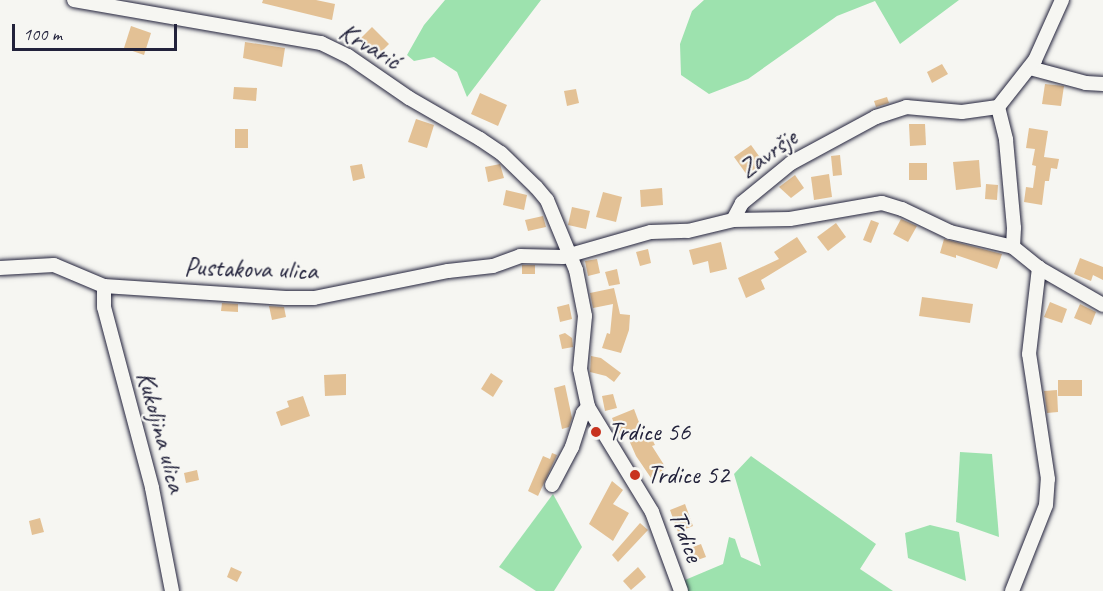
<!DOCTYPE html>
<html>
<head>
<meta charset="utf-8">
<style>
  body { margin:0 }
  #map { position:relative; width:1103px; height:591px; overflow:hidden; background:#f6f6f2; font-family:Caveat,sans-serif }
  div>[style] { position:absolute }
  .green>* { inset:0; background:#9de2ae }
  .building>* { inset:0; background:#e3c195 }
  .roads { filter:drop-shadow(0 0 2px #22223b) drop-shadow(0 0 2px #22223b) }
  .minor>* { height:14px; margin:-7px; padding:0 7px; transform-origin:7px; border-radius:7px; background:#f6f6f2 }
  .dots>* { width:16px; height:16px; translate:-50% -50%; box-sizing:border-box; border:3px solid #f6f6f2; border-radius:50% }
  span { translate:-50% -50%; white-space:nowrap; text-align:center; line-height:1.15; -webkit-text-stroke:4.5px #f6f6f2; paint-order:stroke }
  .street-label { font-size:26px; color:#22223b }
  .poi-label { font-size:26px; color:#22223b }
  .left { translate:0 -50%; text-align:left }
  .scale { position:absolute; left:12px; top:24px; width:165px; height:27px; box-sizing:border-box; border:3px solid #22223b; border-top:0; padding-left:8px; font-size:18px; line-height:21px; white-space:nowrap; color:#22223b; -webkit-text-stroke:4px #f6f6f2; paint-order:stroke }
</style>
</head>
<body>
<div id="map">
  <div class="green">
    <div style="clip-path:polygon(445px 0,541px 0,467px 97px,457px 72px,434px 57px,414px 61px,407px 55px,424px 25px)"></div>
    <div style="clip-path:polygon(704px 0,959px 0,900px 44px,875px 1px,837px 16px,748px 79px,709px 94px,681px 75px,680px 44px,692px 11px)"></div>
    <div style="clip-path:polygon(960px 452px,992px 454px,999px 537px,956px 522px)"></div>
    <div style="clip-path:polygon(751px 456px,876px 544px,860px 569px,893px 591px,688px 591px,685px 580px,723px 564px,729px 537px,735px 539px,741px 557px,761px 566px,734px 474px)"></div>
    <div style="clip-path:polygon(553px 494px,582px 547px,554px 591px,536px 591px,499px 567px)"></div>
    <div style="clip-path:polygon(930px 525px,959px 532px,966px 581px,908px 558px,905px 533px)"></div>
  </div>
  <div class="building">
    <div style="clip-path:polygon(263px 0,316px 0,335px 4px,332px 20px,262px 3px)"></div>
    <div style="clip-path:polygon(131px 26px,151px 33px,144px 55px,124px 48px)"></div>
    <div style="clip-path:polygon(372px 27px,389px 44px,375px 58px,358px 41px)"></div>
    <div style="clip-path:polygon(245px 42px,285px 48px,282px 67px,243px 58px)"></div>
    <div style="clip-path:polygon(942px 64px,948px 74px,932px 83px,927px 72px)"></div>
    <div style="clip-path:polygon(1045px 84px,1064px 86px,1061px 106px,1042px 104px)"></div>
    <div style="clip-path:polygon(234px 87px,257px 88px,256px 101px,233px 99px)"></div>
    <div style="clip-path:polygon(576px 89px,579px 103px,567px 106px,564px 91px)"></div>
    <div style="clip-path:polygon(480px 93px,507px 105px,498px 126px,471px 114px)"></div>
    <div style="clip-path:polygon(887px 97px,889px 103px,876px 107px,874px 101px)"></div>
    <div style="clip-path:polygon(416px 119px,434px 125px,427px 148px,408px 142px)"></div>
    <div style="clip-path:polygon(909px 124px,925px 124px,926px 145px,910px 146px)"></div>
    <div style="clip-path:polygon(1029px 128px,1048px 131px,1044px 157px,1059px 159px,1057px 169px,1051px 168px,1049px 181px,1045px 181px,1042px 205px,1024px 202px,1026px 187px,1033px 188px,1036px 166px,1032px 165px,1035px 149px,1026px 148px)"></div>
    <div style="clip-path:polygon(235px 129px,248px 129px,248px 148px,235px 148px)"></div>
    <div style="clip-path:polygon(751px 145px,764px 163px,747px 175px,734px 157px)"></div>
    <div style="clip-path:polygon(840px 155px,842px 175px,833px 176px,831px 156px)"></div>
    <div style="clip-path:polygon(979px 160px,981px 187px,956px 190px,953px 162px)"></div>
    <div style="clip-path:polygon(909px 163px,927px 163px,927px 180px,909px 180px)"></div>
    <div style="clip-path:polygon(362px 164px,365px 178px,353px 181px,350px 166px)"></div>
    <div style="clip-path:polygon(500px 164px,504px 178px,488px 182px,485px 167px)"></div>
    <div style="clip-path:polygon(829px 174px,832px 197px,814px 200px,811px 177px)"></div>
    <div style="clip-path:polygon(795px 175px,804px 188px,791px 198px,779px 187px)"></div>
    <div style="clip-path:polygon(986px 184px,998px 185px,997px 200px,985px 199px)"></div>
    <div style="clip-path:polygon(662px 188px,663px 205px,641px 207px,640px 190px)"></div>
    <div style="clip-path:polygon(506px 190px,527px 195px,524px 210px,503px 205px)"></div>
    <div style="clip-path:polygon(603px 192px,622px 197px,616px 222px,596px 217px)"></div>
    <div style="clip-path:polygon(572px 207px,590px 211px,586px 229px,568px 225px)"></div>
    <div style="clip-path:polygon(543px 216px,546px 227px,528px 231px,525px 220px)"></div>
    <div style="clip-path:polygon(901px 219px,917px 226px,908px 242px,893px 234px)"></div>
    <div style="clip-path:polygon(871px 220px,879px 223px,871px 243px,863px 240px)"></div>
    <div style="clip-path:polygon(836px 223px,846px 237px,828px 251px,817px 237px)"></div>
    <div style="clip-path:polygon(797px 237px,807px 252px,761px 280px,765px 289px,746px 298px,738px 278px,779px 259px,774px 252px)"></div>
    <div style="clip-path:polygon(944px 239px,1002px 254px,997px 269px,956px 255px,956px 258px,940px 253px)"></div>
    <div style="clip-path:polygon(721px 242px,727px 269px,710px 273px,708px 261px,693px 265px,689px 250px)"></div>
    <div style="clip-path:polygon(648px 249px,651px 263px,640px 266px,636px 252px)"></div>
    <div style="clip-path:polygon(1080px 258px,1103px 267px,1103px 280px,1093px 275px,1091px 281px,1074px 274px)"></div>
    <div style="clip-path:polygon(597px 259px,600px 273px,588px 276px,585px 261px)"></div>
    <div style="clip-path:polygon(522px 265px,535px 265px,535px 274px,522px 274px)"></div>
    <div style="clip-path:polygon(617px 269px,620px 284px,609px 286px,605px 272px)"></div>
    <div style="clip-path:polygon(614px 288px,620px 314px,630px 315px,629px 330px,621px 353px,602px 348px,607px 333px,610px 334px,613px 304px,593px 308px,590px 293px)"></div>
    <div style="clip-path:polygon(922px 297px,973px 304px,970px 323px,919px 316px)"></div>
    <div style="clip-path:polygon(1050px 302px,1067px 309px,1062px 323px,1044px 317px)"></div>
    <div style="clip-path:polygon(222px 303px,238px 304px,238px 312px,221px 311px)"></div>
    <div style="clip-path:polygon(569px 304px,572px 319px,560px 322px,557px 307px)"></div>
    <div style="clip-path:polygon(1080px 304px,1096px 312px,1091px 325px,1074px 318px)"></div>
    <div style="clip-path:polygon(269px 306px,284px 307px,286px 317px,272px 320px)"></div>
    <div style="clip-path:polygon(565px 333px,572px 338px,573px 347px,562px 349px,559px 335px)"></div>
    <div style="clip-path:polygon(591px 356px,601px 358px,621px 373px,614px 382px,606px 376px,590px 372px)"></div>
    <div style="clip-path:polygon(491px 373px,503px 381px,493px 397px,481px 389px)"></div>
    <div style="clip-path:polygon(346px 374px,346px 395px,325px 396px,324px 375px)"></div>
    <div style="clip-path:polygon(1058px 380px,1082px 380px,1082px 396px,1058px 396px)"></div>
    <div style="clip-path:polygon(565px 385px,572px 418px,569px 427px,562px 429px,554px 388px)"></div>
    <div style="clip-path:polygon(1057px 390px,1058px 412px,1047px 413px,1044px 391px)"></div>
    <div style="clip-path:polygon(613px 394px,617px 408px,605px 411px,602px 396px)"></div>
    <div style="clip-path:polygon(303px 396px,310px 416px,281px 426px,276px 412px,289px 407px,287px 401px)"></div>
    <div style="clip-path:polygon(634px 409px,643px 433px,648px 431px,655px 445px,652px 446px,666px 468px,651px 478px,636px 456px,625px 431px,618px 434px,612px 418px)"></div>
    <div style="clip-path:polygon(552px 453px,557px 455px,538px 496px,528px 491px,543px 456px,550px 459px)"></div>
    <div style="clip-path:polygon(197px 470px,199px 480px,186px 483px,184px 473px)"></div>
    <div style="clip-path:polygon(612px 481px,623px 490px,613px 504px,629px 513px,613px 541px,589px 524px)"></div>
    <div style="clip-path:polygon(685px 504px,693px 526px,678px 532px,670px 510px)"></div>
    <div style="clip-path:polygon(40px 518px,44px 532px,32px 535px,29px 521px)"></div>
    <div style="clip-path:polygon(640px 523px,648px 530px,618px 562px,612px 555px)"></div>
    <div style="clip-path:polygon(701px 544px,706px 557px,689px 563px,685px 550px)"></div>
    <div style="clip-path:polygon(231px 567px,242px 572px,237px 582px,227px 577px)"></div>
    <div style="clip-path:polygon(638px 567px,646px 577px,631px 590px,623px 581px)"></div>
  </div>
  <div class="roads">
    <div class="minor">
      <div style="left:74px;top:0;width:251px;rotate:9.9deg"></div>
      <div style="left:321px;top:43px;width:30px;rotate:26deg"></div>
      <div style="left:348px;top:56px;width:74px;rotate:34.5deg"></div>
      <div style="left:409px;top:98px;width:82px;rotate:30deg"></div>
      <div style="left:480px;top:139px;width:25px;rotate:34deg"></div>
      <div style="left:501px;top:153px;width:49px;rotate:44.2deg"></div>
      <div style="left:536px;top:187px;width:17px;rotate:50deg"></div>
      <div style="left:547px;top:200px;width:76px;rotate:67.5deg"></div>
      <div style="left:576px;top:270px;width:47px;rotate:78.9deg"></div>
      <div style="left:585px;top:316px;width:53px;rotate:95.4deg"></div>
      <div style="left:580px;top:369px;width:39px;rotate:78deg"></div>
      <div style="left:588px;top:407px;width:123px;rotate:58.6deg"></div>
      <div style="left:652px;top:512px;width:84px;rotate:69.8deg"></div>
      <div style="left:1030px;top:68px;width:58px;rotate:15deg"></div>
      <div style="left:1086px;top:83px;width:17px;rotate:3deg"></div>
      <div style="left:998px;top:107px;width:34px;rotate:76deg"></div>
      <div style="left:1006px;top:140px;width:88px;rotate:84.8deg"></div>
      <div style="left:1014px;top:228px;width:19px;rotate:93deg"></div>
      <div style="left:733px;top:220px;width:19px;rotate:-62deg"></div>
      <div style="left:742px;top:203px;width:63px;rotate:-39.2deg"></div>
      <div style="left:791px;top:163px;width:97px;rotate:-28.4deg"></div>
      <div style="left:876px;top:117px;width:32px;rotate:-18deg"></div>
      <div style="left:906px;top:107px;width:56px;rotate:5.1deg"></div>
      <div style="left:962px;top:112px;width:36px;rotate:-8deg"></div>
      <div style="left:998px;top:107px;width:60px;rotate:-51.8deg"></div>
      <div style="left:1035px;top:60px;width:66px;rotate:-65.8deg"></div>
      <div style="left:0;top:268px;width:54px;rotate:-3.2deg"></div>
      <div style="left:54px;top:265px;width:54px;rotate:22.8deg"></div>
      <div style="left:104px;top:286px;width:182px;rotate:3.8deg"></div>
      <div style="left:286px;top:298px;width:28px"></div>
      <div style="left:314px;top:298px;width:137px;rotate:-11.4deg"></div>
      <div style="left:448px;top:271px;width:45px;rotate:-6.3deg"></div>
      <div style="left:493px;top:266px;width:29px;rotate:-20deg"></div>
      <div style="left:520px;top:256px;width:43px;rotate:1.3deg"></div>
      <div style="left:563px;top:257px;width:91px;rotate:-15.9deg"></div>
      <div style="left:651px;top:232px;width:37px;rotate:-2deg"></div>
      <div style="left:688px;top:231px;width:46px;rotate:-13.7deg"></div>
      <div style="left:733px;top:220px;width:57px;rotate:-1deg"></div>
      <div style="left:790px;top:219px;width:93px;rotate:-9.9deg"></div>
      <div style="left:882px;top:203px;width:21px;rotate:17deg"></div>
      <div style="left:902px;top:209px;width:53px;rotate:25.6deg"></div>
      <div style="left:950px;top:232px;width:65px;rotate:13.4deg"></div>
      <div style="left:1013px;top:247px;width:33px;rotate:39deg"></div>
      <div style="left:1039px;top:268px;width:74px;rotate:30deg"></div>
      <div style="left:104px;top:286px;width:21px;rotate:90deg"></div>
      <div style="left:104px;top:307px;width:187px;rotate:75.1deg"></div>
      <div style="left:152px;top:488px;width:105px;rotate:79deg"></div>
      <div style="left:552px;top:485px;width:43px;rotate:-62.2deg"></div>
      <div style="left:572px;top:447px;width:36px;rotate:-72deg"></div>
      <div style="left:583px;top:413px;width:8px;rotate:-50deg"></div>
      <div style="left:1012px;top:591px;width:92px;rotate:-68.4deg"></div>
      <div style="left:1046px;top:505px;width:26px;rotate:-86deg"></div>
      <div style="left:1048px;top:479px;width:126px;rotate:-98.6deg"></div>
      <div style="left:1029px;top:354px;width:87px;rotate:-83.4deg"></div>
    </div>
  </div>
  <div class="dots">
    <div style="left:596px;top:432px;background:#c8321e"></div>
    <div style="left:635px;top:475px;background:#c8321e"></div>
  </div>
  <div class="street-label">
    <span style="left:370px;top:46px;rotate:31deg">Krvarić</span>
    <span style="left:768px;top:154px;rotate:-36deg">Završje</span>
    <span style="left:251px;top:269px;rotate:2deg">Pustakova ulica</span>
    <span style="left:161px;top:432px;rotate:75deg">Kukoljina ulica</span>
    <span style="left:686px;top:536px;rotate:69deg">Trdice</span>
  </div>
  <div class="poi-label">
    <span class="left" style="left:608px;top:432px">Trdice 56</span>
    <span class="left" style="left:647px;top:475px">Trdice 52</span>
  </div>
  <div class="scale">100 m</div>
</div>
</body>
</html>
